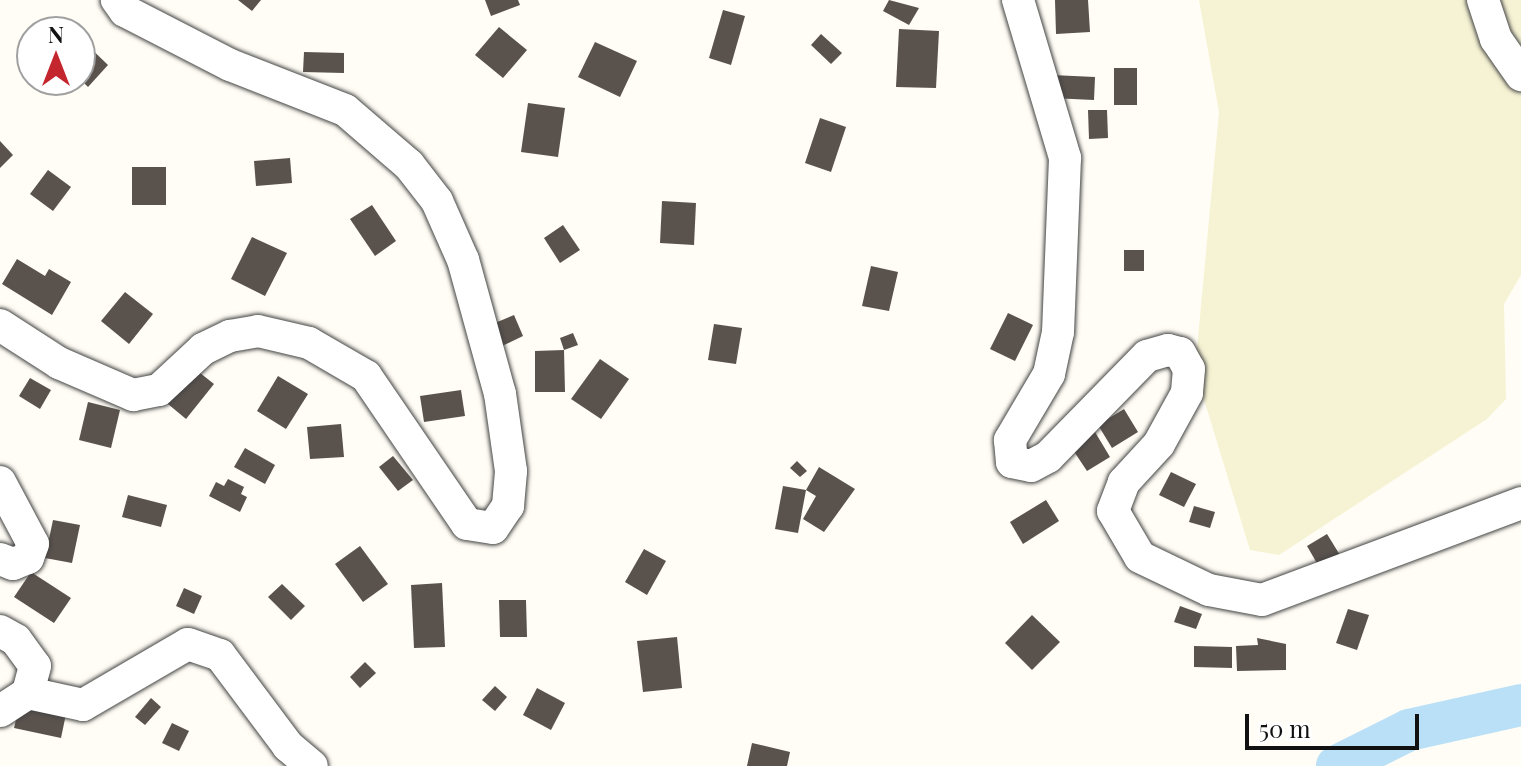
<!DOCTYPE html>
<html>
<head>
<meta charset="utf-8">
<style>
  body { margin:0 }
  #map { position:relative; width:1521px; height:766px; overflow:hidden; background:#fffdf5; font-family:"Playfair Display",serif }
  div>[style] { position:absolute }
  .farmland>* { inset:0; background:#f6f3d4 }
  .river>* { height:42px; margin:-21px; padding:0 21px; transform-origin:21px; border-radius:21px; background:#b9e0f7 }
  .building>* { inset:0; background:#5a524d }
  .roads { filter:drop-shadow(0 0 2px #444) drop-shadow(0 0 2px #444) }
  .minor>* { height:32px; margin:-16px; padding:0 16px; transform-origin:16px; border-radius:16px; background:#fff }
  span { translate:-50% -50%; white-space:nowrap; text-align:center; line-height:1.15; -webkit-text-stroke:8px #fff; paint-order:stroke }
  .north { position:absolute; left:16px; top:16px; width:80px; height:80px; box-sizing:border-box; background:#fff; border:2px solid #a0a0a0; border-radius:50%; rotate:0deg; font-size:22px; font-weight:700; line-height:32px; text-align:center; color:#111 }
  .north::after { content:''; display:block; margin:auto; width:28px; height:36px; background:#c4262e; clip-path:polygon(50% 0,100% 100%,50% 72%,0 100%) }
  .scale { position:absolute; left:1245px; top:714px; width:174px; height:36px; box-sizing:border-box; border:4px solid #111; border-top:0; padding-left:10px; font-size:24px; line-height:28px; white-space:nowrap; color:#111; -webkit-text-stroke:6px #fff; paint-order:stroke }
</style>
</head>
<body>
<div id="map">
  <div class="farmland">
    <div style="clip-path:polygon(1199px 0,1521px 0,1521px 275px,1504px 304px,1506px 399px,1487px 419px,1279px 555px,1250px 550px,1195px 370px,1219px 112px)"></div>
  </div>
  <div class="river">
    <div style="left:1337px;top:766px;width:80px;rotate:-26.6deg"></div>
    <div style="left:1409px;top:730px;width:115px;rotate:-12.6deg"></div>
  </div>
  <div class="building">
    <div style="clip-path:polygon(238px 0,261px 0,252px 11px)"></div>
    <div style="clip-path:polygon(485px 0,518px 0,520px 5px,491px 16px)"></div>
    <div style="clip-path:polygon(889px 0,919px 8px,909px 25px,883px 11px)"></div>
    <div style="clip-path:polygon(1055px 0,1088px 0,1090px 32px,1056px 34px)"></div>
    <div style="clip-path:polygon(723px 10px,745px 16px,731px 65px,709px 58px)"></div>
    <div style="clip-path:polygon(60px 19px,74px 32px,47px 32px)"></div>
    <div style="clip-path:polygon(499px 27px,527px 50px,503px 78px,475px 55px)"></div>
    <div style="clip-path:polygon(899px 29px,939px 31px,936px 88px,896px 87px)"></div>
    <div style="clip-path:polygon(821px 34px,842px 53px,831px 64px,811px 45px)"></div>
    <div style="clip-path:polygon(80px 38px,108px 65px,88px 87px,80px 79px)"></div>
    <div style="clip-path:polygon(595px 42px,637px 61px,620px 97px,578px 77px)"></div>
    <div style="clip-path:polygon(304px 52px,344px 53px,344px 73px,303px 72px)"></div>
    <div style="clip-path:polygon(1114px 68px,1137px 68px,1137px 105px,1114px 105px)"></div>
    <div style="clip-path:polygon(1052px 75px,1095px 77px,1094px 100px,1051px 98px)"></div>
    <div style="clip-path:polygon(528px 103px,565px 108px,558px 157px,521px 152px)"></div>
    <div style="clip-path:polygon(1088px 110px,1107px 110px,1108px 138px,1089px 139px)"></div>
    <div style="clip-path:polygon(820px 118px,846px 127px,831px 172px,805px 163px)"></div>
    <div style="clip-path:polygon(0 141px,13px 155px,0 168px)"></div>
    <div style="clip-path:polygon(290px 158px,292px 183px,256px 186px,254px 161px)"></div>
    <div style="clip-path:polygon(132px 167px,166px 167px,166px 205px,132px 205px)"></div>
    <div style="clip-path:polygon(48px 170px,71px 187px,53px 211px,30px 194px)"></div>
    <div style="clip-path:polygon(662px 201px,696px 203px,694px 245px,660px 243px)"></div>
    <div style="clip-path:polygon(372px 205px,396px 241px,375px 256px,350px 219px)"></div>
    <div style="clip-path:polygon(563px 225px,580px 250px,560px 263px,544px 238px)"></div>
    <div style="clip-path:polygon(252px 237px,287px 253px,265px 296px,231px 279px)"></div>
    <div style="clip-path:polygon(1124px 250px,1144px 250px,1144px 271px,1124px 271px)"></div>
    <div style="clip-path:polygon(17px 259px,45px 276px,49px 269px,71px 282px,52px 315px,2px 284px)"></div>
    <div style="clip-path:polygon(871px 266px,898px 272px,889px 311px,862px 306px)"></div>
    <div style="clip-path:polygon(125px 292px,153px 314px,129px 344px,101px 321px)"></div>
    <div style="clip-path:polygon(1008px 313px,1033px 325px,1015px 361px,990px 349px)"></div>
    <div style="clip-path:polygon(514px 315px,523px 336px,500px 347px,490px 325px)"></div>
    <div style="clip-path:polygon(714px 324px,742px 328px,736px 364px,708px 360px)"></div>
    <div style="clip-path:polygon(573px 333px,578px 345px,564px 350px,560px 338px)"></div>
    <div style="clip-path:polygon(564px 350px,565px 392px,535px 392px,535px 351px)"></div>
    <div style="clip-path:polygon(600px 359px,629px 379px,601px 419px,571px 399px)"></div>
    <div style="clip-path:polygon(190px 365px,214px 384px,186px 419px,162px 399px)"></div>
    <div style="clip-path:polygon(278px 376px,308px 394px,286px 429px,257px 411px)"></div>
    <div style="clip-path:polygon(30px 378px,51px 390px,40px 409px,19px 396px)"></div>
    <div style="clip-path:polygon(461px 390px,465px 416px,424px 422px,420px 396px)"></div>
    <div style="clip-path:polygon(88px 402px,120px 410px,111px 448px,79px 440px)"></div>
    <div style="clip-path:polygon(1124px 409px,1138px 432px,1112px 448px,1098px 425px)"></div>
    <div style="clip-path:polygon(341px 424px,344px 457px,310px 459px,307px 427px)"></div>
    <div style="clip-path:polygon(1095px 432px,1110px 457px,1087px 471px,1071px 447px)"></div>
    <div style="clip-path:polygon(245px 448px,275px 465px,265px 484px,234px 467px)"></div>
    <div style="clip-path:polygon(393px 456px,413px 480px,398px 491px,379px 467px)"></div>
    <div style="clip-path:polygon(797px 461px,807px 471px,800px 477px,790px 468px)"></div>
    <div style="clip-path:polygon(819px 467px,855px 489px,824px 532px,803px 519px,816px 496px,806px 490px)"></div>
    <div style="clip-path:polygon(1171px 472px,1196px 484px,1184px 507px,1159px 495px)"></div>
    <div style="clip-path:polygon(228px 479px,244px 487px,241px 494px,247px 497px,240px 512px,209px 496px,216px 482px,224px 486px)"></div>
    <div style="clip-path:polygon(783px 486px,806px 490px,798px 533px,775px 529px)"></div>
    <div style="clip-path:polygon(128px 495px,167px 505px,161px 527px,122px 517px)"></div>
    <div style="clip-path:polygon(1046px 500px,1059px 521px,1023px 544px,1010px 522px)"></div>
    <div style="clip-path:polygon(1194px 506px,1215px 512px,1210px 528px,1189px 522px)"></div>
    <div style="clip-path:polygon(53px 520px,80px 525px,72px 563px,45px 558px)"></div>
    <div style="clip-path:polygon(1327px 534px,1343px 560px,1322px 572px,1307px 546px)"></div>
    <div style="clip-path:polygon(360px 546px,388px 584px,363px 602px,335px 564px)"></div>
    <div style="clip-path:polygon(644px 549px,666px 561px,647px 595px,625px 582px)"></div>
    <div style="clip-path:polygon(31px 572px,71px 598px,54px 623px,14px 597px)"></div>
    <div style="clip-path:polygon(442px 583px,445px 647px,414px 648px,411px 585px)"></div>
    <div style="clip-path:polygon(282px 584px,305px 606px,291px 620px,268px 597px)"></div>
    <div style="clip-path:polygon(184px 588px,202px 596px,194px 614px,176px 606px)"></div>
    <div style="clip-path:polygon(499px 600px,526px 600px,527px 637px,500px 637px)"></div>
    <div style="clip-path:polygon(1180px 606px,1202px 614px,1196px 629px,1174px 622px)"></div>
    <div style="clip-path:polygon(1348px 609px,1369px 615px,1357px 650px,1336px 643px)"></div>
    <div style="clip-path:polygon(1032px 615px,1060px 642px,1032px 670px,1005px 643px)"></div>
    <div style="clip-path:polygon(677px 637px,682px 688px,643px 692px,637px 641px)"></div>
    <div style="clip-path:polygon(1257px 638px,1286px 644px,1286px 670px,1237px 671px,1236px 646px,1258px 645px)"></div>
    <div style="clip-path:polygon(1194px 646px,1232px 647px,1232px 668px,1194px 667px)"></div>
    <div style="clip-path:polygon(365px 662px,376px 673px,360px 688px,350px 677px)"></div>
    <div style="clip-path:polygon(495px 686px,507px 697px,495px 711px,482px 700px)"></div>
    <div style="clip-path:polygon(537px 688px,565px 703px,551px 730px,523px 715px)"></div>
    <div style="clip-path:polygon(151px 698px,161px 707px,145px 725px,135px 717px)"></div>
    <div style="clip-path:polygon(20px 703px,66px 714px,61px 738px,14px 728px)"></div>
    <div style="clip-path:polygon(172px 723px,189px 731px,179px 751px,162px 743px)"></div>
    <div style="clip-path:polygon(752px 743px,790px 752px,787px 766px,747px 766px)"></div>
  </div>
  <div class="roads">
    <div class="minor">
      <div style="left:1018px;top:0;width:165px;rotate:73.4deg"></div>
      <div style="left:1065px;top:158px;width:174px;rotate:92.3deg"></div>
      <div style="left:1058px;top:332px;width:43px;rotate:102.1deg"></div>
      <div style="left:1049px;top:374px;width:77px;rotate:120.6deg"></div>
      <div style="left:1010px;top:440px;width:22px;rotate:85deg"></div>
      <div style="left:1012px;top:462px;width:19px;rotate:12deg"></div>
      <div style="left:1031px;top:466px;width:19px;rotate:-28deg"></div>
      <div style="left:1048px;top:457px;width:141px;rotate:-45.6deg"></div>
      <div style="left:1147px;top:356px;width:22px;rotate:-16deg"></div>
      <div style="left:1168px;top:350px;width:12px;rotate:14deg"></div>
      <div style="left:1180px;top:353px;width:18px;rotate:61deg"></div>
      <div style="left:1189px;top:369px;width:24px;rotate:95deg"></div>
      <div style="left:1187px;top:393px;width:58px;rotate:118.8deg"></div>
      <div style="left:1159px;top:444px;width:52px;rotate:132.6deg"></div>
      <div style="left:1124px;top:482px;width:31px;rotate:111deg"></div>
      <div style="left:1113px;top:511px;width:53px;rotate:59.6deg"></div>
      <div style="left:1140px;top:557px;width:76px;rotate:25.6deg"></div>
      <div style="left:1209px;top:590px;width:54px;rotate:10.7deg"></div>
      <div style="left:1262px;top:600px;width:277px;rotate:-20.5deg"></div>
      <div style="left:1483px;top:0;width:41px;rotate:71.6deg"></div>
      <div style="left:1496px;top:39px;width:44px;rotate:55.2deg"></div>
      <div style="left:0;top:325px;width:70px;rotate:32.8deg"></div>
      <div style="left:59px;top:363px;width:81px;rotate:23.4deg"></div>
      <div style="left:133px;top:395px;width:26px;rotate:-11deg"></div>
      <div style="left:159px;top:390px;width:60px;rotate:-43deg"></div>
      <div style="left:203px;top:349px;width:30px;rotate:-26deg"></div>
      <div style="left:230px;top:336px;width:28px;rotate:-10deg"></div>
      <div style="left:258px;top:331px;width:52px;rotate:13.2deg"></div>
      <div style="left:309px;top:343px;width:66px;rotate:30.1deg"></div>
      <div style="left:366px;top:376px;width:179px;rotate:55.7deg"></div>
      <div style="left:467px;top:524px;width:26px;rotate:9deg"></div>
      <div style="left:493px;top:528px;width:27px;rotate:-56deg"></div>
      <div style="left:508px;top:506px;width:35px;rotate:-85deg"></div>
      <div style="left:511px;top:471px;width:78px;rotate:-98.1deg"></div>
      <div style="left:500px;top:394px;width:139px;rotate:-105.4deg"></div>
      <div style="left:463px;top:260px;width:64px;rotate:-113.8deg"></div>
      <div style="left:437px;top:201px;width:46px;rotate:-127.9deg"></div>
      <div style="left:409px;top:165px;width:84px;rotate:-139.3deg"></div>
      <div style="left:345px;top:110px;width:123px;rotate:-158.6deg"></div>
      <div style="left:230px;top:65px;width:118px;rotate:-152.8deg"></div>
      <div style="left:125px;top:11px;width:14px;rotate:-126deg"></div>
      <div style="left:0;top:482px;width:70px;rotate:62deg"></div>
      <div style="left:33px;top:544px;width:15px;rotate:110deg"></div>
      <div style="left:28px;top:558px;width:16px;rotate:158deg"></div>
      <div style="left:13px;top:564px;width:14px;rotate:-159deg"></div>
      <div style="left:0;top:631px;width:18px;rotate:29deg"></div>
      <div style="left:16px;top:640px;width:32px;rotate:54deg"></div>
      <div style="left:35px;top:666px;width:28px;rotate:105deg"></div>
      <div style="left:28px;top:693px;width:33px;rotate:147deg"></div>
      <div style="left:28px;top:693px;width:56px;rotate:12.3deg"></div>
      <div style="left:83px;top:705px;width:121px;rotate:-30.2deg"></div>
      <div style="left:188px;top:644px;width:34px;rotate:19deg"></div>
      <div style="left:220px;top:655px;width:114px;rotate:53.2deg"></div>
      <div style="left:288px;top:746px;width:31px;rotate:40deg"></div>
    </div>
  </div>
  <div class="north">N</div>
  <div class="scale">50 m</div>
</div>
</body>
</html>
